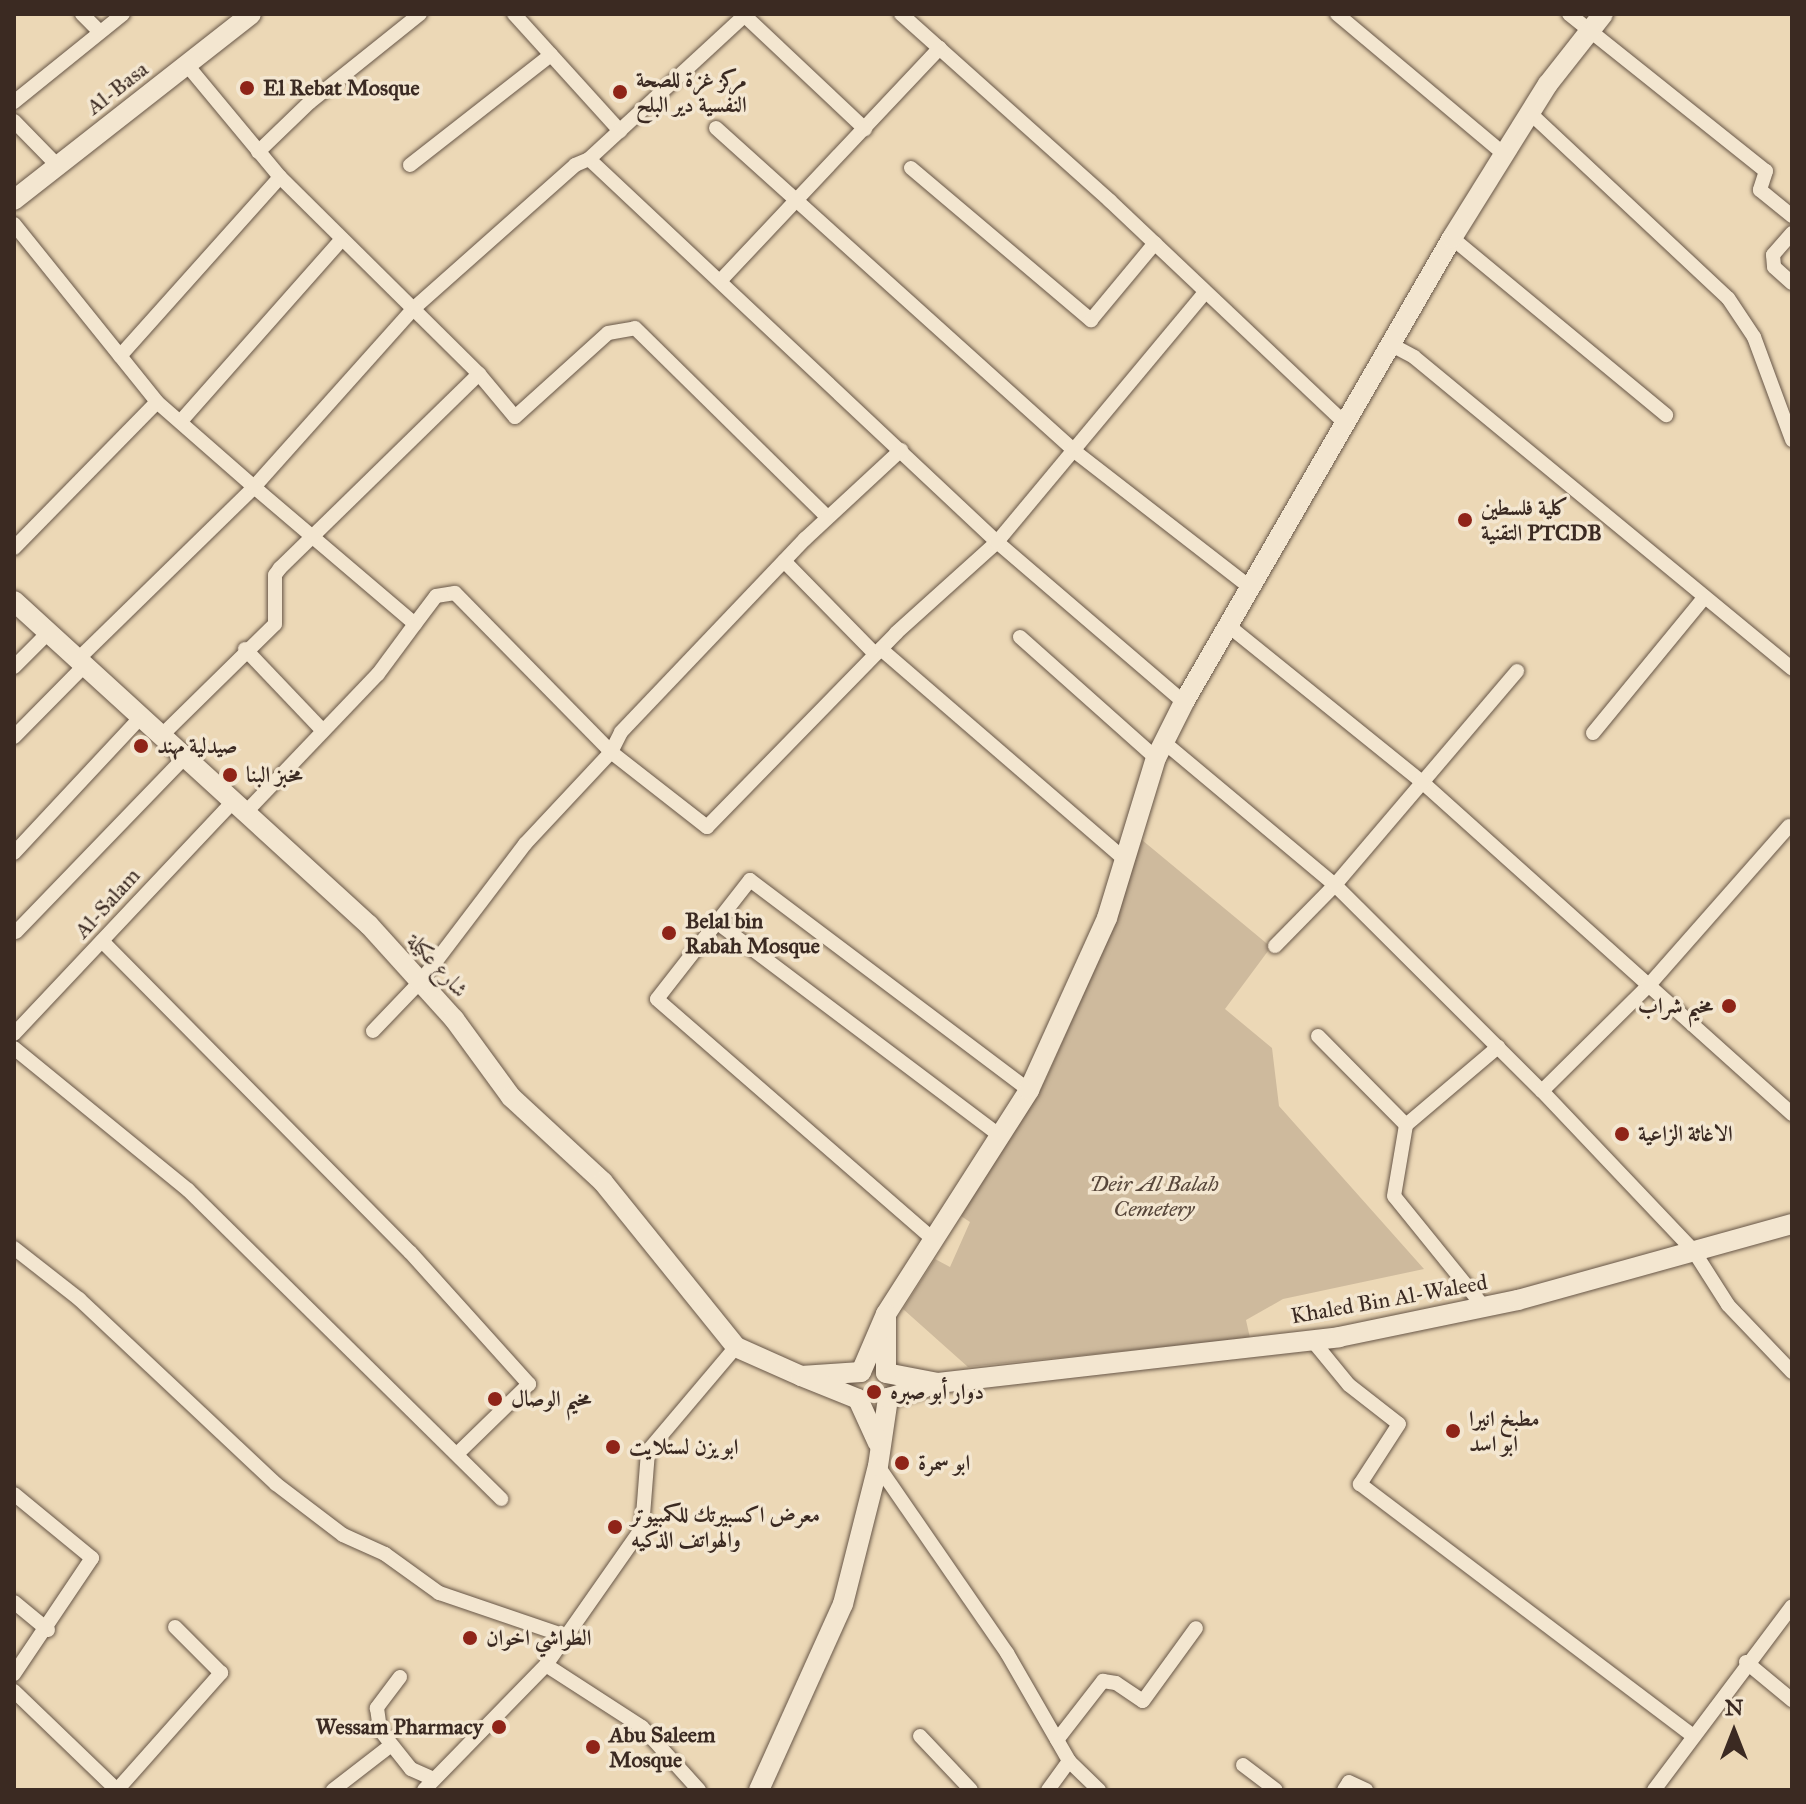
<!DOCTYPE html>
<html>
<head>
<meta charset="utf-8">
<style>
  body { margin:0 }
  #map { position:relative; width:1806px; height:1804px; overflow:hidden; background:#ecd8b6; font-family:"IM FELL Great Primer",Amiri,serif }
  div>[style] { position:absolute }
  .green>* { inset:0; background:#ceba9d }
  .roads { filter:drop-shadow(0 0 2px #675647) drop-shadow(0 0 2px #675647) }
  .street>* { height:14px; margin:-7px; padding:0 7px; transform-origin:7px; border-radius:7px; background:#f3e6d0 }
  .secondary>* { height:20px; margin:-10px; padding:0 10px; transform-origin:10px; border-radius:10px; background:#f3e6d0 }
  .dots>* { width:22px; height:22px; translate:-50% -50%; box-sizing:border-box; border:4px solid #f3e6d0; border-radius:50% }
  span { translate:-50% -50%; white-space:nowrap; text-align:center; line-height:1.15; -webkit-text-stroke:7px #f3e6d0; paint-order:stroke }
  .poi-label { font-size:22px; color:#3b2a22; font-weight:700 }
  .left { translate:0 -50%; text-align:left }
  .right { translate:-100% -50%; text-align:right }
  .street-label { font-size:22px; color:#3b2a22 }
  .park-label { font-size:22px; color:#58473b; font-style:italic }
  .frame { position:absolute; inset:0; border:16px solid #3b2a22; pointer-events:none }
  .north { position:absolute; left:1694px; top:1692px; width:80px; height:80px; -webkit-text-stroke:6px #f3e6d0; paint-order:stroke; rotate:0deg; font-size:22px; font-weight:700; line-height:32px; text-align:center; color:#3b2a22 }
  .north::after { content:''; display:block; margin:auto; width:28px; height:36px; background:#3b2a22; clip-path:polygon(50% 0,100% 100%,50% 72%,0 100%) }
</style>
</head>
<body>
<div id="map">
  <div class="green">
    <div style="clip-path:polygon(1142px 840px,1271px 947px,1225px 1009px,1272px 1048px,1279px 1106px,1424px 1269px,1283px 1299px,1246px 1320px,1250px 1338px,968px 1367px,903px 1309px,935px 1259px,950px 1267px,970px 1222px,961px 1216px,1046px 1079px,1110px 934px)"></div>
  </div>
  <div class="roads">
    <div class="street">
      <div style="left:82px;top:14px;width:24px;rotate:45deg"></div>
      <div style="left:514px;top:14px;width:158px;rotate:47.8deg"></div>
      <div style="left:901px;top:14px;width:280px;rotate:41.8deg"></div>
      <div style="left:1110px;top:201px;width:323px;rotate:43.4deg"></div>
      <div style="left:1337px;top:14px;width:218px;rotate:40deg"></div>
      <div style="left:1569px;top:14px;width:252px;rotate:38.6deg"></div>
      <div style="left:1766px;top:171px;width:20px;rotate:108deg"></div>
      <div style="left:1760px;top:190px;width:41px;rotate:39.1deg"></div>
      <div style="left:745px;top:16px;width:165px;rotate:43.3deg"></div>
      <div style="left:187px;top:65px;width:146px;rotate:50.3deg"></div>
      <div style="left:280px;top:177px;width:280px;rotate:44.7deg"></div>
      <div style="left:479px;top:374px;width:56px;rotate:50.1deg"></div>
      <div style="left:515px;top:417px;width:125px;rotate:-42.1deg"></div>
      <div style="left:608px;top:333px;width:27px;rotate:-10deg"></div>
      <div style="left:635px;top:328px;width:269px;rotate:44.5deg"></div>
      <div style="left:14px;top:102px;width:140px;rotate:-38.9deg"></div>
      <div style="left:1530px;top:113px;width:271px;rotate:43.1deg"></div>
      <div style="left:1728px;top:298px;width:47px;rotate:56.3deg"></div>
      <div style="left:1754px;top:337px;width:110px;rotate:69.7deg"></div>
      <div style="left:14px;top:121px;width:62px;rotate:45.7deg"></div>
      <div style="left:716px;top:128px;width:481px;rotate:42deg"></div>
      <div style="left:1073px;top:450px;width:227px;rotate:37.8deg"></div>
      <div style="left:258px;top:152px;width:72px;rotate:-43.9deg"></div>
      <div style="left:310px;top:102px;width:141px;rotate:-38.7deg"></div>
      <div style="left:589px;top:159px;width:560px;rotate:43.19deg"></div>
      <div style="left:997px;top:542px;width:246px;rotate:40.6deg"></div>
      <div style="left:410px;top:165px;width:179px;rotate:-38deg"></div>
      <div style="left:911px;top:168px;width:236px;rotate:40.2deg"></div>
      <div style="left:1091px;top:320px;width:100px;rotate:-50.3deg"></div>
      <div style="left:14px;top:224px;width:228px;rotate:51.2deg"></div>
      <div style="left:157px;top:402px;width:129px;rotate:41.2deg"></div>
      <div style="left:254px;top:487px;width:211px;rotate:40.4deg"></div>
      <div style="left:415px;top:624px;width:35px;rotate:-53deg"></div>
      <div style="left:436px;top:596px;width:19px;rotate:-9deg"></div>
      <div style="left:455px;top:593px;width:223px;rotate:45.5deg"></div>
      <div style="left:611px;top:752px;width:122px;rotate:38deg"></div>
      <div style="left:707px;top:827px;width:271px;rotate:-45.7deg"></div>
      <div style="left:896px;top:633px;width:136px;rotate:-42deg"></div>
      <div style="left:997px;top:542px;width:325px;rotate:-50.2deg"></div>
      <div style="left:1792px;top:233px;width:29px;rotate:131deg"></div>
      <div style="left:1773px;top:255px;width:12px;rotate:85deg"></div>
      <div style="left:1774px;top:267px;width:24px;rotate:42deg"></div>
      <div style="left:1452px;top:238px;width:278px;rotate:39.6deg"></div>
      <div style="left:721px;top:280px;width:319px;rotate:-46.7deg"></div>
      <div style="left:1390px;top:344px;width:27px;rotate:28deg"></div>
      <div style="left:1414px;top:357px;width:490px;rotate:39.5deg"></div>
      <div style="left:120px;top:356px;width:240px;rotate:-48.2deg"></div>
      <div style="left:181px;top:421px;width:243px;rotate:-48.5deg"></div>
      <div style="left:14px;top:548px;width:204px;rotate:-45.6deg"></div>
      <div style="left:784px;top:561px;width:130px;rotate:45.6deg"></div>
      <div style="left:1230px;top:627px;width:245px;rotate:38.9deg"></div>
      <div style="left:1421px;top:781px;width:499px;rotate:41.9deg"></div>
      <div style="left:1020px;top:637px;width:182px;rotate:41.7deg"></div>
      <div style="left:245px;top:649px;width:113px;rotate:46.4deg"></div>
      <div style="left:881px;top:649px;width:318px;rotate:40.8deg"></div>
      <div style="left:76px;top:661px;width:249px;rotate:-44.3deg"></div>
      <div style="left:254px;top:487px;width:239px;rotate:-48.2deg"></div>
      <div style="left:413px;top:309px;width:217px;rotate:-41.6deg"></div>
      <div style="left:575px;top:165px;width:15px;rotate:-23deg"></div>
      <div style="left:589px;top:159px;width:214px;rotate:-42.7deg"></div>
      <div style="left:14px;top:667px;width:48px;rotate:-45deg"></div>
      <div style="left:1593px;top:733px;width:175px;rotate:-50.6deg"></div>
      <div style="left:14px;top:737px;width:98px;rotate:-45.4deg"></div>
      <div style="left:160px;top:737px;width:161px;rotate:-44.5deg"></div>
      <div style="left:275px;top:624px;width:49px;rotate:-90deg"></div>
      <div style="left:275px;top:575px;width:9px;rotate:-54deg"></div>
      <div style="left:280px;top:568px;width:278px;rotate:-44.3deg"></div>
      <div style="left:1165px;top:743px;width:222px;rotate:39.9deg"></div>
      <div style="left:1335px;top:885px;width:292px;rotate:44.9deg"></div>
      <div style="left:1542px;top:1091px;width:219px;rotate:46.5deg"></div>
      <div style="left:1693px;top:1250px;width:65px;rotate:57.5deg"></div>
      <div style="left:1728px;top:1305px;width:93px;rotate:46.3deg"></div>
      <div style="left:245px;top:813px;width:192px;rotate:-46.3deg"></div>
      <div style="left:378px;top:674px;width:62px;rotate:-53.5deg"></div>
      <div style="left:14px;top:853px;width:183px;rotate:-47deg"></div>
      <div style="left:715px;top:921px;width:356px;rotate:37deg"></div>
      <div style="left:16px;top:932px;width:242px;rotate:-46deg"></div>
      <div style="left:102px;top:941px;width:438px;rotate:45.3deg"></div>
      <div style="left:410px;top:1252px;width:178px;rotate:48deg"></div>
      <div style="left:529px;top:1384px;width:100px;rotate:135.8deg"></div>
      <div style="left:1275px;top:946px;width:86px;rotate:-45.5deg"></div>
      <div style="left:1335px;top:885px;width:281px;rotate:-49.6deg"></div>
      <div style="left:373px;top:1031px;width:69px;rotate:-46.2deg"></div>
      <div style="left:421px;top:981px;width:172px;rotate:-52.8deg"></div>
      <div style="left:525px;top:844px;width:126px;rotate:-46.9deg"></div>
      <div style="left:611px;top:752px;width:22px;rotate:-63deg"></div>
      <div style="left:621px;top:732px;width:267px;rotate:-46.4deg"></div>
      <div style="left:805px;top:539px;width:131px;rotate:-42.8deg"></div>
      <div style="left:14px;top:1034px;width:319px;rotate:-46.7deg"></div>
      <div style="left:1318px;top:1036px;width:125px;rotate:45.3deg"></div>
      <div style="left:14px;top:1048px;width:225px;rotate:39.2deg"></div>
      <div style="left:188px;top:1190px;width:440px;rotate:44.6deg"></div>
      <div style="left:1542px;top:1091px;width:151px;rotate:-44.7deg"></div>
      <div style="left:1649px;top:985px;width:212px;rotate:-48.6deg"></div>
      <div style="left:934px;top:1240px;width:367px;rotate:-139deg"></div>
      <div style="left:657px;top:999px;width:151px;rotate:-52deg"></div>
      <div style="left:750px;top:880px;width:349px;rotate:37deg"></div>
      <div style="left:14px;top:1248px;width:83px;rotate:38.1deg"></div>
      <div style="left:79px;top:1299px;width:270px;rotate:43.2deg"></div>
      <div style="left:276px;top:1484px;width:84px;rotate:37.3deg"></div>
      <div style="left:343px;top:1535px;width:46px;rotate:24.3deg"></div>
      <div style="left:385px;top:1554px;width:67px;rotate:35.8deg"></div>
      <div style="left:439px;top:1593px;width:133px;rotate:18.8deg"></div>
      <div style="left:1483px;top:1306px;width:141px;rotate:-129deg"></div>
      <div style="left:1394px;top:1196px;width:72px;rotate:-80.4deg"></div>
      <div style="left:1406px;top:1125px;width:121px;rotate:-40.3deg"></div>
      <div style="left:1312px;top:1340px;width:58px;rotate:50.6deg"></div>
      <div style="left:1349px;top:1385px;width:63px;rotate:38deg"></div>
      <div style="left:1399px;top:1424px;width:72px;rotate:123deg"></div>
      <div style="left:1360px;top:1484px;width:418px;rotate:37.1deg"></div>
      <div style="left:878px;top:1466px;width:227px;rotate:55.4deg"></div>
      <div style="left:1007px;top:1653px;width:125px;rotate:60.1deg"></div>
      <div style="left:1069px;top:1761px;width:42px;rotate:44deg"></div>
      <div style="left:14px;top:1494px;width:101px;rotate:39.4deg"></div>
      <div style="left:92px;top:1558px;width:140px;rotate:123.9deg"></div>
      <div style="left:14px;top:1602px;width:44px;rotate:39.5deg"></div>
      <div style="left:1746px;top:1662px;width:60px;rotate:39.6deg"></div>
      <div style="left:546px;top:1665px;width:114px;rotate:32.9deg"></div>
      <div style="left:642px;top:1727px;width:85px;rotate:47.9deg"></div>
      <div style="left:400px;top:1677px;width:39px;rotate:127deg"></div>
      <div style="left:377px;top:1708px;width:22px;rotate:82deg"></div>
      <div style="left:380px;top:1730px;width:50px;rotate:51.5deg"></div>
      <div style="left:411px;top:1769px;width:24px;rotate:24deg"></div>
      <div style="left:14px;top:1691px;width:143px;rotate:43.9deg"></div>
      <div style="left:920px;top:1736px;width:74px;rotate:46.6deg"></div>
      <div style="left:1057px;top:1740px;width:75px;rotate:-52.1deg"></div>
      <div style="left:1103px;top:1681px;width:13px;rotate:9deg"></div>
      <div style="left:1116px;top:1683px;width:32px;rotate:34deg"></div>
      <div style="left:1143px;top:1701px;width:90px;rotate:-54deg"></div>
      <div style="left:1243px;top:1765px;width:41px;rotate:37.1deg"></div>
      <div style="left:117px;top:1790px;width:157px;rotate:-48.4deg"></div>
      <div style="left:221px;top:1673px;width:65px;rotate:-135deg"></div>
      <div style="left:333px;top:1790px;width:72px;rotate:-37.7deg"></div>
      <div style="left:424px;top:1790px;width:175px;rotate:-45.7deg"></div>
      <div style="left:546px;top:1665px;width:167px;rotate:-55deg"></div>
      <div style="left:642px;top:1528px;width:77px;rotate:-85.5deg"></div>
      <div style="left:648px;top:1451px;width:136px;rotate:-49.8deg"></div>
      <div style="left:1048px;top:1790px;width:36px;rotate:-54deg"></div>
      <div style="left:1344px;top:1790px;width:9px;rotate:-58deg"></div>
      <div style="left:1349px;top:1782px;width:19px;rotate:25deg"></div>
      <div style="left:1654px;top:1790px;width:230px;rotate:-53.1deg"></div>
    </div>
    <div class="secondary">
      <div style="left:14px;top:200px;width:301px;rotate:-38.1deg"></div>
      <div style="left:14px;top:601px;width:481px;rotate:42.4deg"></div>
      <div style="left:369px;top:925px;width:127px;rotate:47.9deg"></div>
      <div style="left:454px;top:1019px;width:97px;rotate:53.8deg"></div>
      <div style="left:511px;top:1097px;width:125px;rotate:42.7deg"></div>
      <div style="left:603px;top:1182px;width:212px;rotate:51.1deg"></div>
      <div style="left:736px;top:1347px;width:71px;rotate:24deg"></div>
      <div style="left:886px;top:1314px;width:266px;rotate:-57.4deg"></div>
      <div style="left:1029px;top:1090px;width:189px;rotate:-65.6deg"></div>
      <div style="left:1107px;top:918px;width:167px;rotate:-73deg"></div>
      <div style="left:1156px;top:758px;width:63px;rotate:-63.4deg"></div>
      <div style="left:1184px;top:702px;width:536px;rotate:-59.99deg"></div>
      <div style="left:1452px;top:238px;width:181px;rotate:-58.1deg"></div>
      <div style="left:1548px;top:84px;width:89px;rotate:-51.8deg"></div>
      <div style="left:938px;top:1383px;width:404px;rotate:-6.5deg"></div>
      <div style="left:1339px;top:1337px;width:183px;rotate:-11.7deg"></div>
      <div style="left:1518px;top:1300px;width:284px;rotate:-15.5deg"></div>
      <div style="left:759px;top:1790px;width:204px;rotate:-65.7deg"></div>
      <div style="left:843px;top:1604px;width:142px;rotate:-75.8deg"></div>
      <div style="left:878px;top:1466px;width:69px;rotate:-81.6deg"></div>
      <div style="left:888px;top:1398px;width:52px;rotate:-16.7deg"></div>
      <div style="left:938px;top:1383px;width:53px;rotate:-169.1deg"></div>
      <div style="left:886px;top:1373px;width:59px;rotate:-90deg"></div>
      <div style="left:886px;top:1314px;width:63px;rotate:113.3deg"></div>
      <div style="left:861px;top:1372px;width:60px;rotate:176.2deg"></div>
      <div style="left:801px;top:1376px;width:61px;rotate:22deg"></div>
      <div style="left:858px;top:1399px;width:48px;rotate:65.6deg"></div>
    </div>
  </div>
  <div class="dots">
    <div style="left:247px;top:88px;background:#8f2418"></div>
    <div style="left:620px;top:92px;background:#8f2418"></div>
    <div style="left:1465px;top:520px;background:#8f2418"></div>
    <div style="left:141px;top:746px;background:#8f2418"></div>
    <div style="left:230px;top:775px;background:#8f2418"></div>
    <div style="left:669px;top:933px;background:#8f2418"></div>
    <div style="left:1729px;top:1006px;background:#8f2418"></div>
    <div style="left:1622px;top:1134px;background:#8f2418"></div>
    <div style="left:874px;top:1392px;background:#8f2418"></div>
    <div style="left:495px;top:1399px;background:#8f2418"></div>
    <div style="left:1453px;top:1431px;background:#8f2418"></div>
    <div style="left:613px;top:1447px;background:#8f2418"></div>
    <div style="left:902px;top:1463px;background:#8f2418"></div>
    <div style="left:615px;top:1527px;background:#8f2418"></div>
    <div style="left:470px;top:1638px;background:#8f2418"></div>
    <div style="left:499px;top:1727px;background:#8f2418"></div>
    <div style="left:593px;top:1747px;background:#8f2418"></div>
  </div>
  <div class="poi-label">
    <span class="left" style="left:636px;top:92px">مركز غزة للصحة<br>النفسية دير البلح</span>
    <span class="left" style="left:263px;top:88px">El Rebat Mosque</span>
    <span class="left" style="left:1481px;top:520px">كلية فلسطين<br>التقنية PTCDB</span>
    <span class="left" style="left:157px;top:746px">صيدلية مهند</span>
    <span class="left" style="left:246px;top:775px">مخبز البنا</span>
    <span class="left" style="left:685px;top:933px">Belal bin<br>Rabah Mosque</span>
    <span class="right" style="left:1713px;top:1006px">مخيم شراب</span>
    <span class="left" style="left:1638px;top:1134px">الاغاثة الزاعية</span>
    <span class="left" style="left:890px;top:1392px">دوار أبو صبره</span>
    <span class="left" style="left:511px;top:1399px">مخيم الوصال</span>
    <span class="left" style="left:1469px;top:1431px">مطبخ انيرا<br>ابو اسد</span>
    <span class="left" style="left:629px;top:1447px">ابو يزن لستلايت</span>
    <span class="left" style="left:918px;top:1463px">ابو سمرة</span>
    <span class="left" style="left:631px;top:1527px">معرض اكسبيرتك للكمبيوتر<br>والهواتف الذكيه</span>
    <span class="left" style="left:486px;top:1638px">الطواشي اخوان</span>
    <span class="right" style="left:483px;top:1727px">Wessam Pharmacy</span>
    <span class="left" style="left:609px;top:1747px">Abu Saleem<br>Mosque</span>
  </div>
  <div class="street-label">
    <span style="left:117px;top:88px;rotate:-38deg">Al-Basa</span>
    <span style="left:107px;top:903px;rotate:-48deg">Al-Salam</span>
    <span style="left:438px;top:965px;rotate:48deg">شارع عكيلة</span>
    <span style="left:1389px;top:1299px;rotate:-10deg">Khaled Bin Al-Waleed</span>
  </div>
  <div class="park-label">
    <span style="left:1154px;top:1196px">Deir Al Balah<br>Cemetery</span>
  </div>
  <div class="frame"></div>
  <div class="north">N</div>
</div>
</body>
</html>
